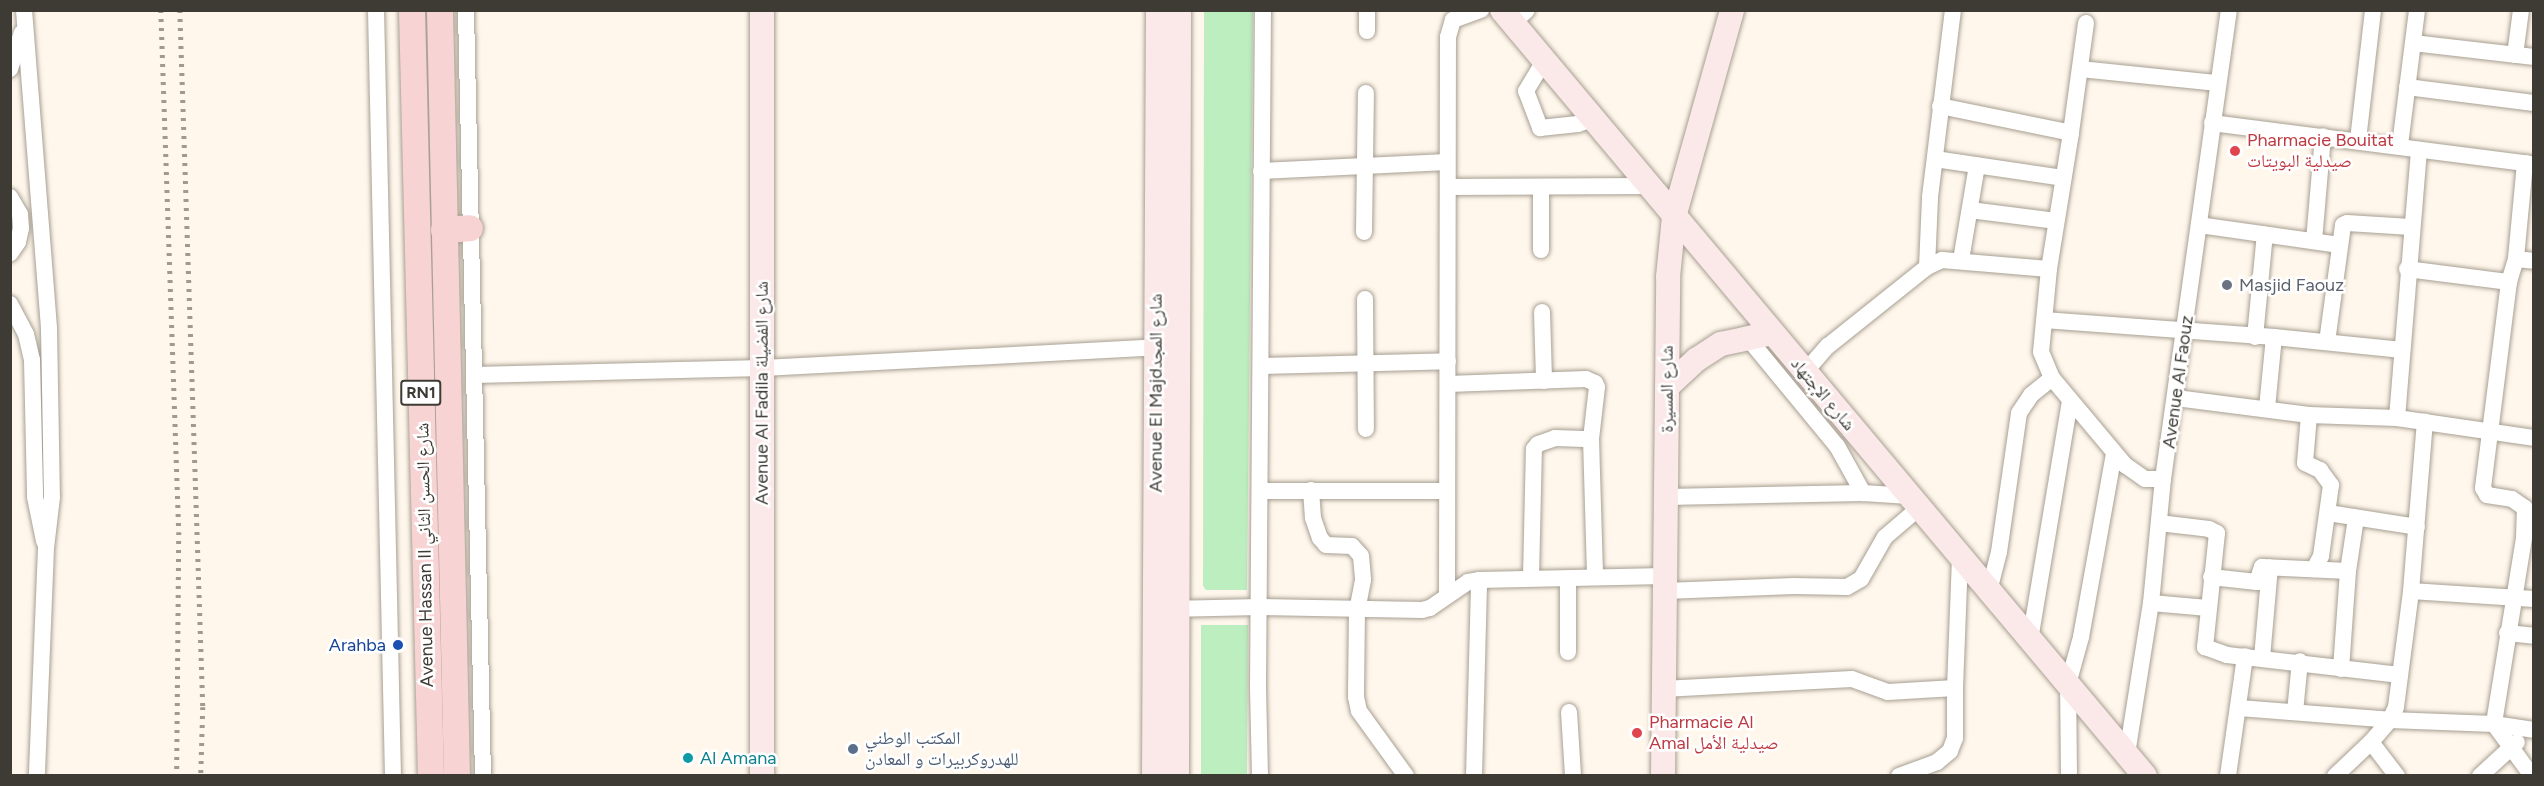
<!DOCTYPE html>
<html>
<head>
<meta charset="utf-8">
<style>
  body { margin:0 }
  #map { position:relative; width:2544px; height:786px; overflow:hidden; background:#fff7ec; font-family:Figtree,"Noto Naskh Arabic",sans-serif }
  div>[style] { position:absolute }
  .green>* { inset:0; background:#bceec0 }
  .roads { filter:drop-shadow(0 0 2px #a89f92) drop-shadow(0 0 2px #a89f92) }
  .street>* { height:16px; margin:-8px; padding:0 8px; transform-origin:8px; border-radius:8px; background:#fff }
  .secondary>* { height:24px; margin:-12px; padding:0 12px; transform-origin:12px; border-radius:12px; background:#fbe9e9 }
  .primary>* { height:26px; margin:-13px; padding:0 13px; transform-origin:13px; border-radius:13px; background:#f7d3d4 }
  .rail>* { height:4.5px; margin-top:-2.25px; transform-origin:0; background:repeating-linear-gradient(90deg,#9f9991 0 3px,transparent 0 9px) }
  .dots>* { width:16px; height:16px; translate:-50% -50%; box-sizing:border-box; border:3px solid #fff; border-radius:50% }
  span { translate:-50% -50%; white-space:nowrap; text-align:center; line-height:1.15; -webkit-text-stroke:5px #fff; paint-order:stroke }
  .shield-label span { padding:2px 4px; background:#fff; border:2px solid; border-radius:4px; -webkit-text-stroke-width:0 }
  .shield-label { font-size:16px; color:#3e3b35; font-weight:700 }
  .health-label { font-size:18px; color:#be3a42 }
  .left { translate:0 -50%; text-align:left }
  .worship-label { font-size:18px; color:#5b616d }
  .street-label { font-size:18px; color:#3e3b35 }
  .transit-label { font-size:18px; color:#164399 }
  .right { translate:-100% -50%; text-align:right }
  .service-label { font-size:18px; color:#4e5e75 }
  .culture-label { font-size:18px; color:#0d838f }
  .frame { position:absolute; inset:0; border:12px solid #3e3b35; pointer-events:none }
</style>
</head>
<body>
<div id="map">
  <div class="green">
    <div style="clip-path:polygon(1204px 11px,1253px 11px,1247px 590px,1206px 590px,1203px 586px)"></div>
    <div style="clip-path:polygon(1201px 625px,1248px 625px,1247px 775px,1201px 775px)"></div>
  </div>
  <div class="roads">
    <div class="street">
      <div style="left:24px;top:10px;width:320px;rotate:85.5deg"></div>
      <div style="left:49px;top:329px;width:168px;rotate:89deg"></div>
      <div style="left:52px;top:497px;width:51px;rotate:96.7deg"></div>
      <div style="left:46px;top:548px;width:228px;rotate:92.3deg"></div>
      <div style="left:376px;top:10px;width:766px;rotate:88.73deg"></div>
      <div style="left:466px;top:10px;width:766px;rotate:88.73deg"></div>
      <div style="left:1513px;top:23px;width:19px;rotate:-43deg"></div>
      <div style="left:2086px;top:23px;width:111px;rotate:97.8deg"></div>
      <div style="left:2071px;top:133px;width:138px;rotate:99.2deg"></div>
      <div style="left:2049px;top:269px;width:83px;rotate:95.5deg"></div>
      <div style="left:2041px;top:352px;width:28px;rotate:67deg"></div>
      <div style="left:2052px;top:378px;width:114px;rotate:50deg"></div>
      <div style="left:2125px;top:465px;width:24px;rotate:35deg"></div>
      <div style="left:2145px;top:479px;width:18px"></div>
      <div style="left:1367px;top:31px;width:21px;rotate:-90deg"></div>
      <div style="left:2413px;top:43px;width:122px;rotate:6.6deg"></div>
      <div style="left:2515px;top:55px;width:45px;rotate:-82.4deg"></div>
      <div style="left:1544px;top:61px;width:35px;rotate:121deg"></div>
      <div style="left:1526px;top:91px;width:40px;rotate:69deg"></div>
      <div style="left:1540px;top:128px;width:38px;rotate:-6deg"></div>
      <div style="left:1578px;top:124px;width:15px;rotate:-20deg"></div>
      <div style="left:10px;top:69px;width:38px;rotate:-72deg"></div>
      <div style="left:2081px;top:69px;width:137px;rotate:5.9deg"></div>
      <div style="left:2407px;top:87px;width:128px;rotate:7.2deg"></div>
      <div style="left:1940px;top:106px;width:134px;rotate:11.6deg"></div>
      <div style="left:2212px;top:123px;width:325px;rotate:7.3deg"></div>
      <div style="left:2358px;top:140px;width:131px;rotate:-83.4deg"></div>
      <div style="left:2400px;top:145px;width:136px;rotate:-82.8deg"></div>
      <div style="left:1935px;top:159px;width:129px;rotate:8.4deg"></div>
      <div style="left:2525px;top:163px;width:96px;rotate:95.4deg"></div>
      <div style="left:2516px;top:259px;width:24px;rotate:107deg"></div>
      <div style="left:2509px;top:282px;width:208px;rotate:97.2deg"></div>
      <div style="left:2483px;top:488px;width:8px;rotate:60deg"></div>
      <div style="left:2487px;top:495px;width:25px;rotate:9deg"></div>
      <div style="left:2512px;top:499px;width:16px;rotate:35deg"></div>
      <div style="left:2525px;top:508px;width:30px;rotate:92deg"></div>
      <div style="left:2524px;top:538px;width:188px;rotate:99.2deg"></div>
      <div style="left:2494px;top:724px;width:64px;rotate:53.8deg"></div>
      <div style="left:1261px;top:171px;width:186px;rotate:-2.8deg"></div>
      <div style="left:1448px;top:187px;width:200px;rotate:-0.3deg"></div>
      <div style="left:10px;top:197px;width:20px;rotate:60deg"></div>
      <div style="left:20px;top:214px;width:14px;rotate:86deg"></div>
      <div style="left:21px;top:228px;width:14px;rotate:102deg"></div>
      <div style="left:18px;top:242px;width:14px;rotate:124deg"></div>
      <div style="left:1970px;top:210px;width:87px;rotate:7.3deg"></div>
      <div style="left:2199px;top:225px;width:141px;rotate:8.1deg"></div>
      <div style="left:1364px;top:232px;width:139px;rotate:-89.2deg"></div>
      <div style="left:2314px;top:241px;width:105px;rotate:-85.1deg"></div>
      <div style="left:1541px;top:250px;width:62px;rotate:-90deg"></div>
      <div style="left:2516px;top:259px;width:18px;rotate:6deg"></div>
      <div style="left:1961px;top:260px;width:96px;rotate:-80.4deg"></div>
      <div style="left:1927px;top:267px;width:70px;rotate:-87.5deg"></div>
      <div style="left:1930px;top:197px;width:188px;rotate:-83deg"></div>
      <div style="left:2407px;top:269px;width:103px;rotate:7.3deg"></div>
      <div style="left:1365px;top:299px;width:130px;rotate:89.6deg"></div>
      <div style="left:10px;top:304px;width:34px;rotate:62deg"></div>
      <div style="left:26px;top:334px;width:27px;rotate:77deg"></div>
      <div style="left:32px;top:360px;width:137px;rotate:88.7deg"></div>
      <div style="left:35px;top:497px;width:45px;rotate:78.4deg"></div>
      <div style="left:1542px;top:312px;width:69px;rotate:88.3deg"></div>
      <div style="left:2044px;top:320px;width:231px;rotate:4.2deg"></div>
      <div style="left:2274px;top:337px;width:129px;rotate:5.8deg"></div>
      <div style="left:1747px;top:337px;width:141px;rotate:50.5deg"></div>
      <div style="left:1837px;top:446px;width:54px;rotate:61deg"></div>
      <div style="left:2255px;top:337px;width:103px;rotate:-84.5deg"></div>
      <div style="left:2327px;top:342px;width:118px;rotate:-82.2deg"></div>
      <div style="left:2343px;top:225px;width:4px;rotate:-27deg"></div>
      <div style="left:2347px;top:223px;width:64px;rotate:3.6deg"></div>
      <div style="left:1262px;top:366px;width:186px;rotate:-1.5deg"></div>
      <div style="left:1805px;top:372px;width:35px;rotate:-49deg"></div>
      <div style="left:1828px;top:346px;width:127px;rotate:-38.6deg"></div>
      <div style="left:1927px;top:267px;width:17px;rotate:-25deg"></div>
      <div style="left:1942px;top:260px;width:107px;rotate:4.8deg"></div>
      <div style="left:474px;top:375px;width:289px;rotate:-1.4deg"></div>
      <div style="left:763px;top:368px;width:404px;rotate:-3deg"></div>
      <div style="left:1448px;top:384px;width:138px;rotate:-2.1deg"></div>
      <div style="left:1586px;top:379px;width:10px;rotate:24deg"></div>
      <div style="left:1595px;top:383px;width:4px;rotate:63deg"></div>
      <div style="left:1597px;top:387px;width:52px;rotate:96.6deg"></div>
      <div style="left:1591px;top:439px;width:137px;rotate:88.3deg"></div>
      <div style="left:2176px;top:398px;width:134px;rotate:7.3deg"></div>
      <div style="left:2309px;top:415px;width:88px;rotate:2deg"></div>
      <div style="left:2397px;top:418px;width:138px;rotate:8.3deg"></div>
      <div style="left:2267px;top:408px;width:71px;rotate:-84.4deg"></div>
      <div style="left:2309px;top:415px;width:48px;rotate:94.8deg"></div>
      <div style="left:2305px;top:463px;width:17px;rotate:25deg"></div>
      <div style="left:2320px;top:470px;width:19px;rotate:54deg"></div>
      <div style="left:2331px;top:485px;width:72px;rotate:98deg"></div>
      <div style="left:2321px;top:556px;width:15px;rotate:118deg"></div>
      <div style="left:2397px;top:418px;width:269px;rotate:-85.3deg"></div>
      <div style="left:1311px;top:490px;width:28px;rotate:86deg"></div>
      <div style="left:1313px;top:518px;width:21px;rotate:71deg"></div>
      <div style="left:1320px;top:538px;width:9px;rotate:49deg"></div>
      <div style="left:1326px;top:545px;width:26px;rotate:2deg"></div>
      <div style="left:1352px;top:546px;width:13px;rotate:48deg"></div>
      <div style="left:1361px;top:556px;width:24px;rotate:85deg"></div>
      <div style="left:1363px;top:580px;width:31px;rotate:101deg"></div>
      <div style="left:1357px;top:610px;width:87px;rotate:90.7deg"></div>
      <div style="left:1356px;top:697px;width:14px;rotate:78deg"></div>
      <div style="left:1359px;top:711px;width:80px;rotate:54.1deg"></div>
      <div style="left:1261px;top:491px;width:186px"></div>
      <div style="left:1667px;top:497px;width:196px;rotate:-1.2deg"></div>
      <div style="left:1863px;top:493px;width:46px;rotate:3.7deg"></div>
      <div style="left:2328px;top:513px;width:90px;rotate:8.9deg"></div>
      <div style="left:2159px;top:523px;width:50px;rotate:6.8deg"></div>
      <div style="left:2209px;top:529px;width:9px;rotate:27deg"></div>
      <div style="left:2217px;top:533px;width:115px;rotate:96deg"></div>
      <div style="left:2205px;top:647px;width:23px;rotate:20deg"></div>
      <div style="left:2227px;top:655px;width:174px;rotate:6.6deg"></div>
      <div style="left:2211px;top:577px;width:46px;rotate:6.2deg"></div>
      <div style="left:2257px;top:582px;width:16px;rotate:-72deg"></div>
      <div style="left:2262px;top:567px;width:86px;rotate:2.7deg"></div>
      <div style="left:1531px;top:578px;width:129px;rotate:-88.7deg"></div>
      <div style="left:1534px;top:449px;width:6px;rotate:-51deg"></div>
      <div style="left:1538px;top:444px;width:18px;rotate:-19deg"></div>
      <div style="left:1555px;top:438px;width:36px;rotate:2deg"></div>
      <div style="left:1665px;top:591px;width:129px;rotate:-2.2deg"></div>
      <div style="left:1794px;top:586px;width:53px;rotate:1.1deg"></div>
      <div style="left:1847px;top:587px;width:16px;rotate:-30deg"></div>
      <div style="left:1861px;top:579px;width:48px;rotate:-60.3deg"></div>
      <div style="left:1885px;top:537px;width:45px;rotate:-40.5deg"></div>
      <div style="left:1989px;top:591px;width:40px;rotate:-75.6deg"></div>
      <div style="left:1999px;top:552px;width:140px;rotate:-81.8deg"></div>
      <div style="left:2019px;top:413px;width:22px;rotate:-56deg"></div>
      <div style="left:2031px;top:395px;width:27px;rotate:-39deg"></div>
      <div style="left:2411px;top:591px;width:123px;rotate:3.7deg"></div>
      <div style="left:1447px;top:595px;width:558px;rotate:-89.9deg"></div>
      <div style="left:1448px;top:37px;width:18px;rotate:-74deg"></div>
      <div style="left:1453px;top:20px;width:30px;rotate:-20deg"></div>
      <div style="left:2151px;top:603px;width:57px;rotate:5deg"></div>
      <div style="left:1168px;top:609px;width:92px;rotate:-1.2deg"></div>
      <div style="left:1260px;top:607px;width:162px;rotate:1.1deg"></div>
      <div style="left:1422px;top:610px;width:8px;rotate:-14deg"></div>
      <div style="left:1430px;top:608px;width:46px;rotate:-34.4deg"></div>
      <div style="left:1468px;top:582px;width:11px;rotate:-10deg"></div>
      <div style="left:1479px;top:580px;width:186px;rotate:-1.2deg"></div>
      <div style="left:2507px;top:633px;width:27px;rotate:6deg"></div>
      <div style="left:2030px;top:640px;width:242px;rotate:-80.5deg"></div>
      <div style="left:1568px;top:652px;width:73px;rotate:-90deg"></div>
      <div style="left:2262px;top:658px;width:91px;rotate:-85deg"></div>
      <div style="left:2341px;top:669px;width:98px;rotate:-85.9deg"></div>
      <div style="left:2348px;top:571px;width:54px;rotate:-81.4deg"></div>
      <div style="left:1663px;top:689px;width:189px;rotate:-3deg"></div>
      <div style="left:1852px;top:679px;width:38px;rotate:20deg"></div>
      <div style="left:1888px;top:692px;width:67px;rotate:-3.4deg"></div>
      <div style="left:1955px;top:688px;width:132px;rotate:-87.8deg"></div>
      <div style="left:2239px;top:708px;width:151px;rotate:4.5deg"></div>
      <div style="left:2390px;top:720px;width:104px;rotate:2.2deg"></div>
      <div style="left:2494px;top:724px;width:40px;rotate:8.5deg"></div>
      <div style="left:1569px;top:712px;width:64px;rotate:86.4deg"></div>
      <div style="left:2295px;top:712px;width:51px;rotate:-84.4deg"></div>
      <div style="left:2371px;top:742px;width:43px;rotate:52.6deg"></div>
      <div style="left:2127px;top:754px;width:153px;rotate:-81deg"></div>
      <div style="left:2151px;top:603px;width:125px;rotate:-84.5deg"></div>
      <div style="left:2163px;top:479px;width:474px;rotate:-82deg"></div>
      <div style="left:1260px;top:776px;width:90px;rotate:-91.3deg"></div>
      <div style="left:1258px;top:686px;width:676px;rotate:-89.58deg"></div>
      <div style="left:1474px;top:776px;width:196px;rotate:-88.5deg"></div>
      <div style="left:1899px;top:776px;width:40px;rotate:-20.2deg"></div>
      <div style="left:1937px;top:762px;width:17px;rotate:-40deg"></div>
      <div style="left:1950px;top:751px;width:14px;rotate:-69deg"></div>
      <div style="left:1955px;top:738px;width:50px;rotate:-90deg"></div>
      <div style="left:2069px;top:776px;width:92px;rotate:-90.6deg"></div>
      <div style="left:2068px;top:684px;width:49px;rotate:-74.5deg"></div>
      <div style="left:2081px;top:637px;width:187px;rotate:-79.8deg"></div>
      <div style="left:2228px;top:776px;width:121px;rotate:-81.9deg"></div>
      <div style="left:2335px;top:776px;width:50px;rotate:-43.4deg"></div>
      <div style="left:2371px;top:742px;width:29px;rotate:-49deg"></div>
      <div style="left:2390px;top:720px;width:14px;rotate:-65deg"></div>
      <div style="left:2396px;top:707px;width:117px;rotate:-82.6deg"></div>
      <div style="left:2411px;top:591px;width:170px;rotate:-85.3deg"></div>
      <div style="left:2480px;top:776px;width:50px;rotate:-42.6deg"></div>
    </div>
    <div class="secondary">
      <div style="left:762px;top:10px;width:766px;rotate:90deg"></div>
      <div style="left:1502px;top:10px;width:1000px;rotate:49.99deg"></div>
      <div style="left:1667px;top:387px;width:40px;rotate:-43deg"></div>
      <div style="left:1696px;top:360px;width:30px;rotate:-33deg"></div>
      <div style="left:1721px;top:344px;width:52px;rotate:-12.2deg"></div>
      <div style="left:1154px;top:776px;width:766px;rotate:-89.7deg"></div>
      <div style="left:1177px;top:776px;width:766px;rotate:-89.85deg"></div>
      <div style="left:1663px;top:776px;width:499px;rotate:-89.4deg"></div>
      <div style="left:1668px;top:277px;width:60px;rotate:-84.3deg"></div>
      <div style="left:1674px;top:217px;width:215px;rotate:-74.3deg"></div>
    </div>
    <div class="primary">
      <div style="left:412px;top:10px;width:766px;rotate:88.58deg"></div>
      <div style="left:440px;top:10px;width:766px;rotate:88.73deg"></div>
      <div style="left:444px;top:230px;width:26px;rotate:-4deg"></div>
    </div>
  </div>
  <div class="rail">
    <div style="left:161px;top:10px;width:522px;rotate:88.03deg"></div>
    <div style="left:179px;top:532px;width:244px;rotate:90.5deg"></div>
    <div style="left:180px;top:10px;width:697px;rotate:88.11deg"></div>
    <div style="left:203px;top:707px;width:69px;rotate:91.7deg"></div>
  </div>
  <div class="dots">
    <div style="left:2235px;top:151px;background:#e0444e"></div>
    <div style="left:2227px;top:285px;background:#6b7280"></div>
    <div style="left:398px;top:645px;background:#1a4fb4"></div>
    <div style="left:1637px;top:733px;background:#e0444e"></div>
    <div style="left:853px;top:749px;background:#5c6f8a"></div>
    <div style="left:688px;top:758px;background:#0f9aa8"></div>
  </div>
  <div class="shield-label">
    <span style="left:421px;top:393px">RN1</span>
  </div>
  <div class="health-label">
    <span class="left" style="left:2247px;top:151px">Pharmacie Bouitat<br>صيدلية البويتات</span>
    <span class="left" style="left:1649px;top:733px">Pharmacie Al<br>Amal صيدلية الأمل</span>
  </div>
  <div class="worship-label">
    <span class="left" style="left:2239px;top:285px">Masjid Faouz</span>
  </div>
  <div class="street-label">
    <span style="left:2178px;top:382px;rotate:-82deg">Avenue Al Faouz</span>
    <span style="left:1667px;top:389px;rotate:-90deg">شارع المسيرة</span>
    <span style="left:762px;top:393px;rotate:-90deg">Avenue Al Fadila شارع الفضيلة</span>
    <span style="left:1156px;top:393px;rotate:-90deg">Avenue El Majdشارع المجد</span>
    <span style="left:1823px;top:394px;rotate:50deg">شارع الإجتهاد</span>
    <span style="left:425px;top:555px;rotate:-91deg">Avenue Hassan II شارع الحسن الثاني</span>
  </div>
  <div class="transit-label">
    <span class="right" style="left:386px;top:645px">Arahba</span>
  </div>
  <div class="service-label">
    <span class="left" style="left:865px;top:749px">المكتب الوطني<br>للهدروكربيرات و المعادن</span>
  </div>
  <div class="culture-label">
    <span class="left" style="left:700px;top:758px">Al Amana</span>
  </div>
  <div class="frame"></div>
</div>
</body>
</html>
